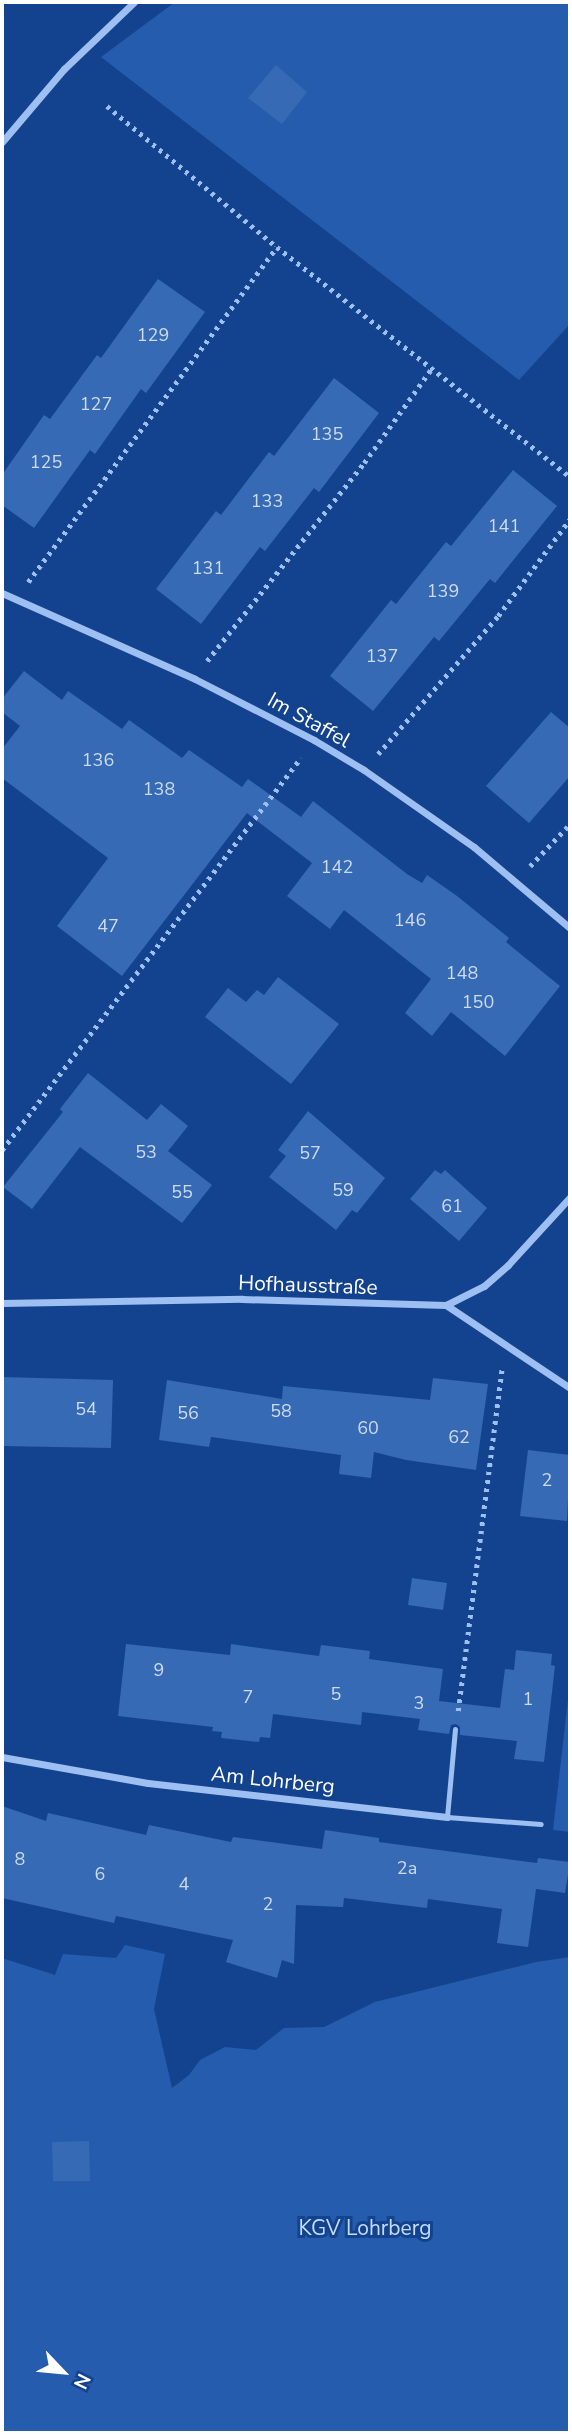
<!DOCTYPE html>
<html>
<head>
<meta charset="utf-8">
<style>
  body { margin:0 }
  #map { position:relative; width:572px; height:2435px; overflow:hidden; background:#13438e; font-family:"Nunito Sans",sans-serif }
  div>[style] { position:absolute }
  .green>* { inset:0; background:#255cad }
  .building>* { inset:0; background:#366ab5 }
  .path>* { height:4.5px; margin-top:-2.25px; transform-origin:0; background:repeating-linear-gradient(90deg,#9dbff1 0 3.5px,transparent 0 8.5px) }
  .service>* { height:5px; margin:-2.5px; padding:0 2.5px; transform-origin:2.5px; border-radius:2.5px; background:#9dbff1 }
  .minor>* { height:7px; margin:-3.5px; padding:0 3.5px; transform-origin:3.5px; border-radius:3.5px; background:#9dbff1 }
  span { translate:-50% -50%; white-space:nowrap; text-align:center; line-height:1.15; -webkit-text-stroke:6px #13438e; paint-order:stroke }
  .number-label { font-size:18px; color:#cddaec }
  .number-label span { -webkit-text-stroke-width:0 }
  .street-label { font-size:21px; color:#fff }
  .park-label { font-size:21px; color:#c4dbfc }
  .frame { position:absolute; inset:0; border:4px solid #fff; pointer-events:none }
  .north { position:absolute; left:28px; top:2337px; width:70px; height:70px; -webkit-text-stroke:5px #13438e; paint-order:stroke; rotate:116deg; font-size:19px; font-weight:700; line-height:28px; text-align:center; color:#fff }
  .north::after { content:''; display:block; margin:auto; width:24px; height:32px; background:#fff; clip-path:polygon(50% 0,100% 100%,50% 72%,0 100%) }
</style>
</head>
<body>
<div id="map">
  <div class="green">
    <div style="clip-path:polygon(175px 2px,570px 2px,570px 324px,519px 380px,101px 57px)"></div>
    <div style="clip-path:polygon(570px 1682px,570px 1832px,553px 1830px)"></div>
    <div style="clip-path:polygon(125px 1945px,165px 1954px,154px 2009px,172px 2088px,189px 2075px,200px 2060px,225px 2047px,256px 2050px,284px 2028px,324px 2027px,375px 2002px,536px 1962px,570px 1957px,570px 2433px,2px 2433px,2px 1958px,55px 1975px,63px 1954px,116px 1958px)"></div>
  </div>
  <div class="building">
    <div style="clip-path:polygon(276px 65px,307px 92px,282px 124px,248px 98px)"></div>
    <div style="clip-path:polygon(158px 279px,205px 312px,146px 393px,141px 389px,95px 454px,90px 450px,34px 528px,2px 505px,2px 475px,44px 415px,50px 419px,97px 355px,101px 358px)"></div>
    <div style="clip-path:polygon(334px 378px,379px 413px,319px 492px,314px 488px,265px 551px,260px 547px,201px 624px,156px 589px,216px 511px,221px 515px,269px 452px,274px 456px)"></div>
    <div style="clip-path:polygon(513px 470px,557px 506px,495px 583px,490px 579px,439px 641px,434px 637px,373px 711px,330px 676px,391px 600px,396px 604px,446px 542px,451px 546px)"></div>
    <div style="clip-path:polygon(24px 671px,62px 700px,68px 691px,122px 729px,129px 720px,182px 758px,189px 750px,242px 787px,248px 779px,301px 817px,313px 801px,407px 874px,422px 883px,427px 875px,457px 896px,509px 938px,506px 942px,560px 986px,505px 1056px,451px 1012px,432px 1036px,405px 1013px,431px 979px,344px 910px,330px 929px,287px 896px,312px 863px,247px 813px,122px 976px,57px 926px,108px 858px,2px 778px,2px 749px,20px 726px,2px 712px,2px 699px)"></div>
    <div style="clip-path:polygon(551px 712px,570px 728px,570px 776px,529px 823px,486px 786px)"></div>
    <div style="clip-path:polygon(278px 977px,339px 1024px,291px 1084px,205px 1017px,228px 988px,246px 1002px,257px 990px,264px 995px)"></div>
    <div style="clip-path:polygon(88px 1073px,147px 1120px,161px 1104px,188px 1126px,168px 1151px,212px 1185px,182px 1223px,80px 1147px,32px 1209px,3px 1187px,63px 1112px,60px 1109px)"></div>
    <div style="clip-path:polygon(308px 1111px,385px 1178px,357px 1213px,352px 1210px,336px 1230px,269px 1177px,286px 1156px,278px 1150px)"></div>
    <div style="clip-path:polygon(435px 1170px,441px 1174px,445px 1170px,487px 1208px,459px 1241px,410px 1199px)"></div>
    <div style="clip-path:polygon(2px 1377px,113px 1380px,111px 1448px,2px 1446px)"></div>
    <div style="clip-path:polygon(433px 1378px,488px 1384px,476px 1470px,406px 1460px,374px 1452px,371px 1478px,339px 1474px,341px 1455px,211px 1437px,209px 1447px,159px 1440px,167px 1380px,282px 1399px,283px 1386px,430px 1400px)"></div>
    <div style="clip-path:polygon(528px 1450px,570px 1455px,567px 1521px,520px 1516px)"></div>
    <div style="clip-path:polygon(412px 1578px,447px 1583px,443px 1610px,408px 1605px)"></div>
    <div style="clip-path:polygon(126px 1644px,230px 1655px,231px 1644px,319px 1656px,321px 1645px,370px 1651px,369px 1659px,443px 1669px,439px 1701px,500px 1708px,505px 1669px,514px 1670px,516px 1650px,552px 1654px,551px 1665px,555px 1666px,544px 1762px,514px 1759px,517px 1741px,460px 1735px,460px 1727px,456px 1724px,451px 1725px,449px 1734px,418px 1730px,420px 1719px,362px 1712px,361px 1725px,273px 1714px,270px 1738px,260px 1737px,259px 1742px,221px 1738px,222px 1732px,212px 1731px,213px 1727px,118px 1716px)"></div>
    <div style="clip-path:polygon(2px 1806px,46px 1821px,48px 1813px,146px 1835px,149px 1825px,231px 1842px,233px 1837px,322px 1849px,325px 1830px,379px 1838px,379px 1842px,537px 1863px,538px 1858px,570px 1862px,565px 1893px,536px 1889px,528px 1947px,497px 1943px,502px 1909px,428px 1899px,427px 1908px,344px 1898px,343px 1907px,296px 1905px,294px 1964px,282px 1960px,277px 1978px,226px 1962px,233px 1940px,116px 1916px,114px 1923px,2px 1898px)"></div>
    <div style="clip-path:polygon(89px 2141px,90px 2181px,53px 2181px,52px 2142px)"></div>
  </div>
  <div class="path">
    <div style="left:107px;top:106px;width:221px;rotate:39.7deg"></div>
    <div style="left:277px;top:247px;width:372px;rotate:38.1deg"></div>
    <div style="left:28px;top:582px;width:417px;rotate:-53.4deg"></div>
    <div style="left:207px;top:661px;width:253px;rotate:-51.6deg"></div>
    <div style="left:364px;top:463px;width:117px;rotate:-54.4deg"></div>
    <div style="left:378px;top:754px;width:183px;rotate:-49deg"></div>
    <div style="left:498px;top:616px;width:121px;rotate:-53.4deg"></div>
    <div style="left:530px;top:866px;width:58px;rotate:-46.4deg"></div>
    <div style="left:2px;top:1150px;width:493px;rotate:-52.7deg"></div>
    <div style="left:458px;top:1711px;width:345px;rotate:-82.7deg"></div>
  </div>
  <div class="service">
    <div style="left:455px;top:1729px;width:88px;rotate:95.2deg"></div>
    <div style="left:447px;top:1817px;width:94px;rotate:4.3deg"></div>
  </div>
  <div class="minor">
    <div style="left:2px;top:142px;width:96px;rotate:-49.7deg"></div>
    <div style="left:64px;top:69px;width:97px;rotate:-43.7deg"></div>
    <div style="left:2px;top:593px;width:211px;rotate:24deg"></div>
    <div style="left:195px;top:679px;width:134px;rotate:27.1deg"></div>
    <div style="left:314px;top:740px;width:58px;rotate:31deg"></div>
    <div style="left:364px;top:770px;width:134px;rotate:35deg"></div>
    <div style="left:474px;top:847px;width:126px;rotate:40.2deg"></div>
    <div style="left:2px;top:1303px;width:240px;rotate:-1deg"></div>
    <div style="left:242px;top:1299px;width:204px;rotate:1.7deg"></div>
    <div style="left:446px;top:1305px;width:42px;rotate:-26.6deg"></div>
    <div style="left:484px;top:1286px;width:32px;rotate:-41deg"></div>
    <div style="left:508px;top:1265px;width:92px;rotate:-47.6deg"></div>
    <div style="left:446px;top:1305px;width:149px;rotate:33.8deg"></div>
    <div style="left:2px;top:1757px;width:148px;rotate:10.1deg"></div>
    <div style="left:148px;top:1783px;width:301px;rotate:6.5deg"></div>
  </div>
  <div class="number-label">
    <span style="left:153px;top:335px">129</span>
    <span style="left:96px;top:404px">127</span>
    <span style="left:327px;top:434px">135</span>
    <span style="left:46px;top:462px">125</span>
    <span style="left:267px;top:501px">133</span>
    <span style="left:504px;top:526px">141</span>
    <span style="left:208px;top:568px">131</span>
    <span style="left:443px;top:591px">139</span>
    <span style="left:382px;top:656px">137</span>
    <span style="left:98px;top:760px">136</span>
    <span style="left:159px;top:789px">138</span>
    <span style="left:337px;top:867px">142</span>
    <span style="left:410px;top:920px">146</span>
    <span style="left:108px;top:926px">47</span>
    <span style="left:462px;top:973px">148</span>
    <span style="left:478px;top:1002px">150</span>
    <span style="left:146px;top:1152px">53</span>
    <span style="left:310px;top:1153px">57</span>
    <span style="left:343px;top:1190px">59</span>
    <span style="left:182px;top:1192px">55</span>
    <span style="left:452px;top:1206px">61</span>
    <span style="left:86px;top:1409px">54</span>
    <span style="left:281px;top:1411px">58</span>
    <span style="left:188px;top:1413px">56</span>
    <span style="left:368px;top:1428px">60</span>
    <span style="left:459px;top:1437px">62</span>
    <span style="left:547px;top:1480px">2</span>
    <span style="left:159px;top:1670px">9</span>
    <span style="left:336px;top:1694px">5</span>
    <span style="left:248px;top:1697px">7</span>
    <span style="left:528px;top:1699px">1</span>
    <span style="left:419px;top:1703px">3</span>
    <span style="left:20px;top:1859px">8</span>
    <span style="left:407px;top:1868px">2a</span>
    <span style="left:100px;top:1874px">6</span>
    <span style="left:184px;top:1884px">4</span>
    <span style="left:268px;top:1904px">2</span>
  </div>
  <div class="street-label">
    <span style="left:309px;top:720px;rotate:29deg">Im Staffel</span>
    <span style="left:308px;top:1285px;rotate:2deg">Hofhausstraße</span>
    <span style="left:273px;top:1780px;rotate:6deg">Am Lohrberg</span>
  </div>
  <div class="park-label">
    <span style="left:365px;top:2228px">KGV Lohrberg</span>
  </div>
  <div class="frame"></div>
  <div class="north">N</div>
</div>
</body>
</html>
